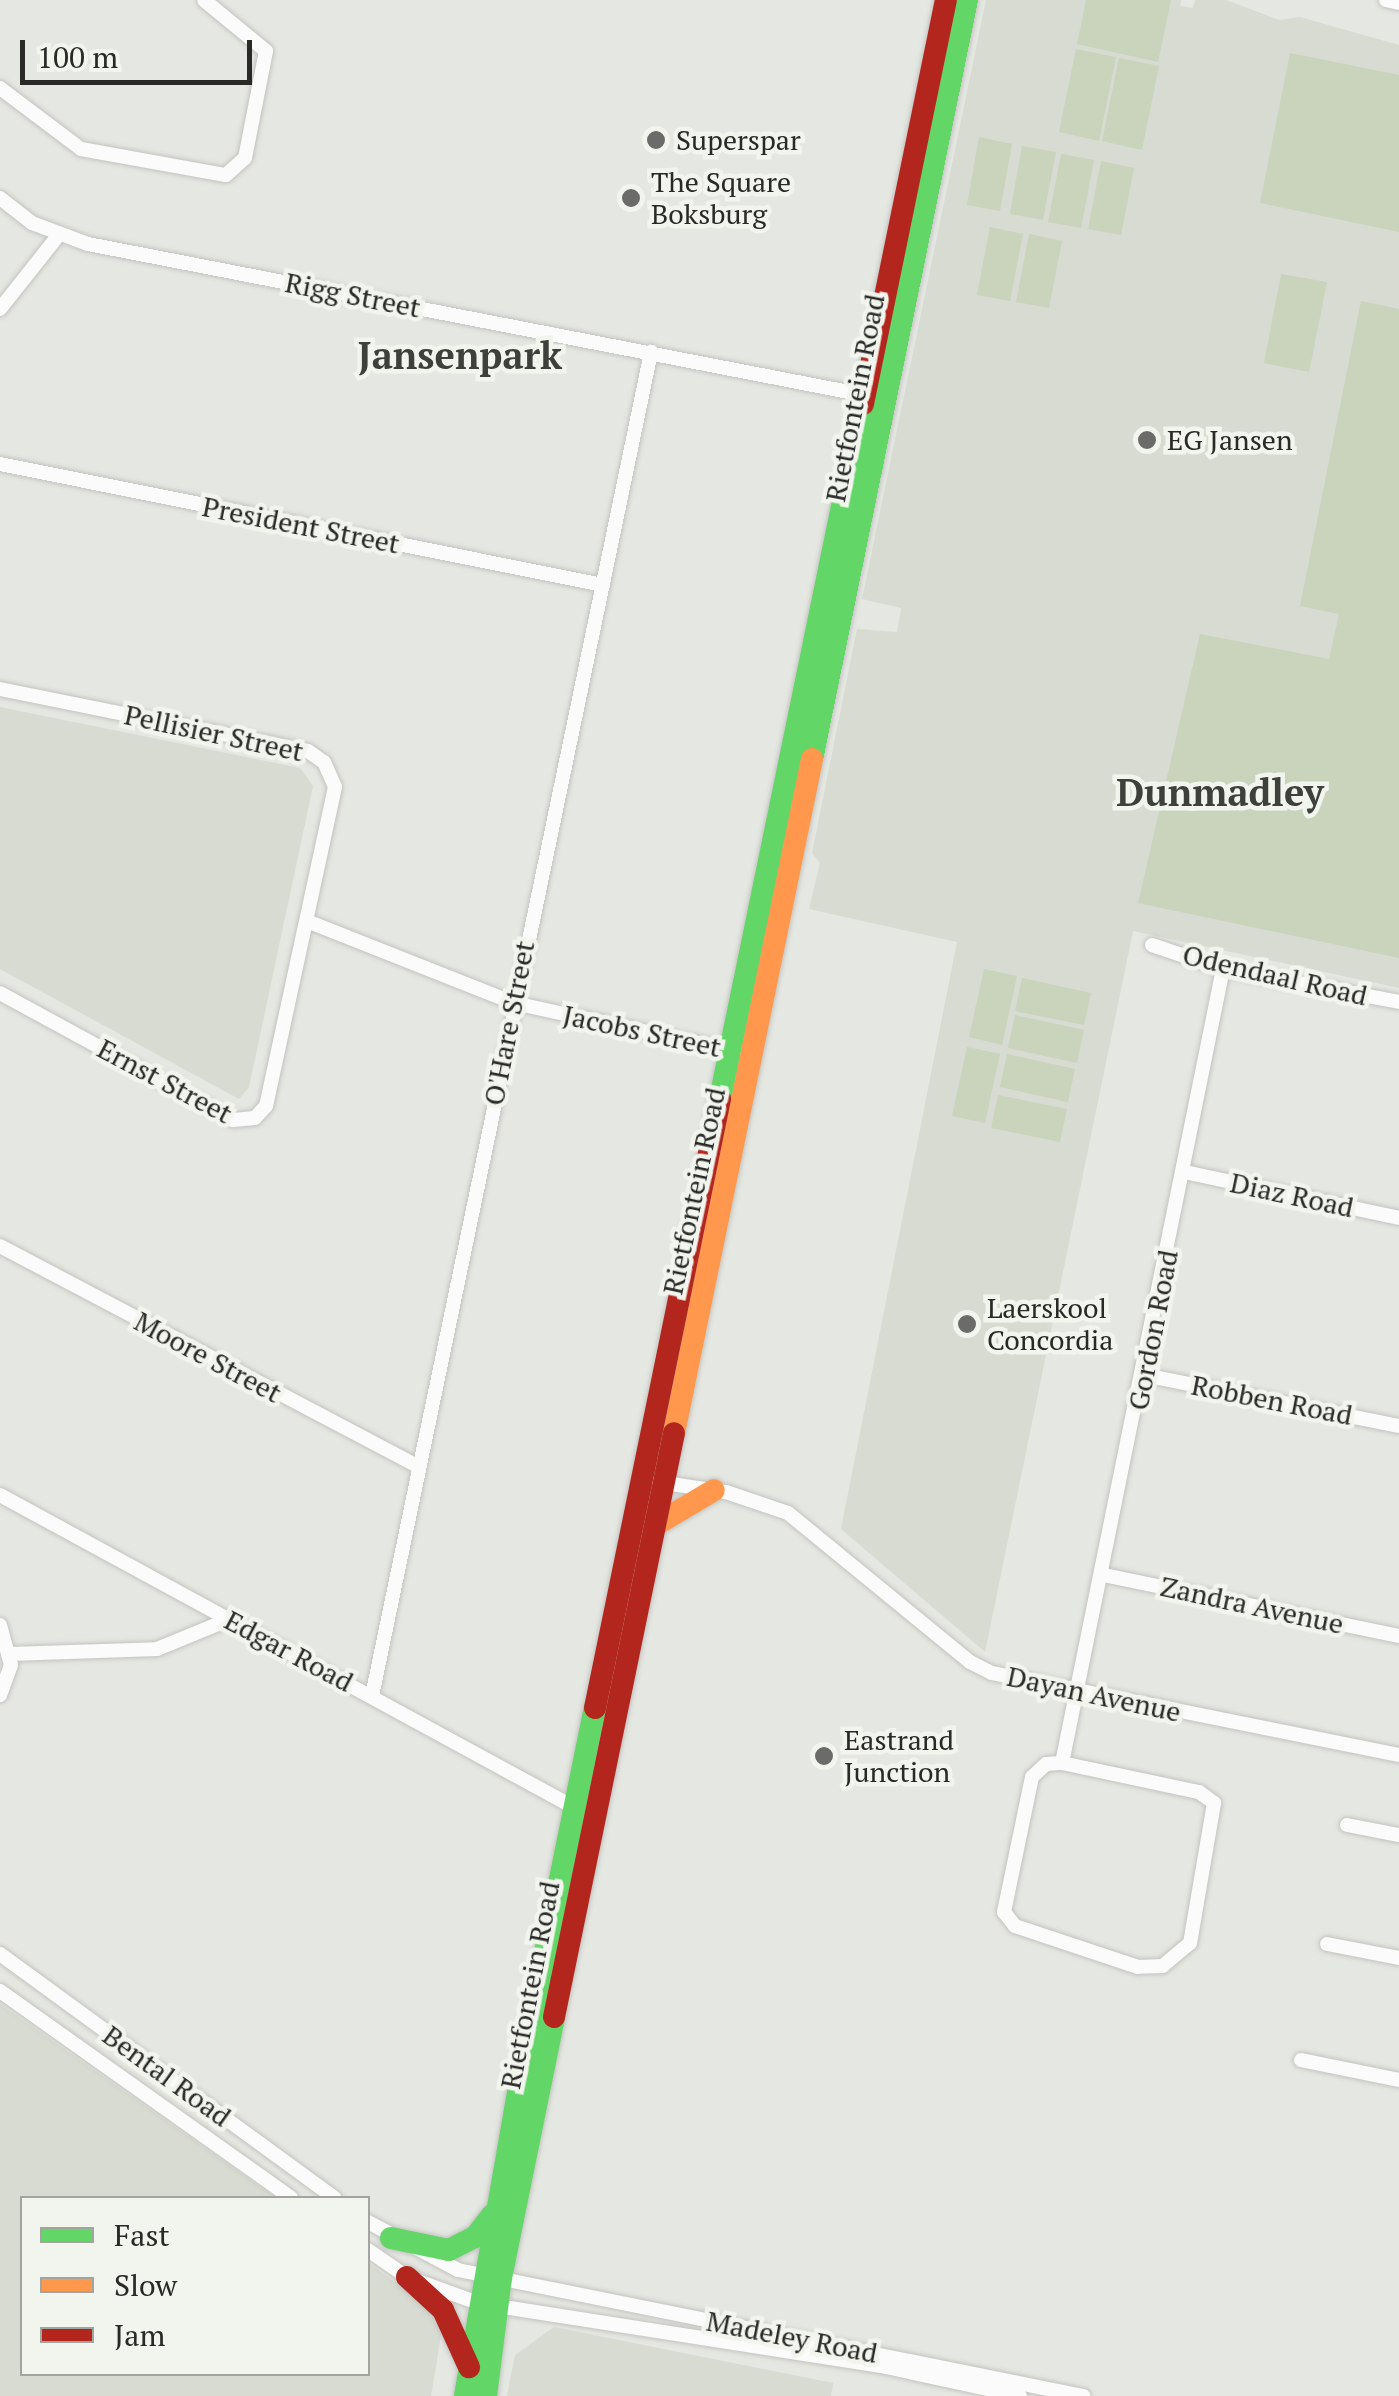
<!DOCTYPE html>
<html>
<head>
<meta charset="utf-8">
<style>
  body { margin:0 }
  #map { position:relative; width:1399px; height:2396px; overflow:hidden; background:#e5e7e2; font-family:"PT Serif",serif }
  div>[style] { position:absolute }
  .built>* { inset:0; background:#d7dbd1 }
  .green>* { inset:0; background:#cad3bc }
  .roads { filter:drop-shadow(0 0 2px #c3c4c0) drop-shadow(0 0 2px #c3c4c0) }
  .street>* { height:14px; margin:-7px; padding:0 7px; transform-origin:7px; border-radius:7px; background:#fbfbfb }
  .fast>* { height:22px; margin:-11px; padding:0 11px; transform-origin:11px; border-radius:11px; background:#63d668 }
  .slow>* { height:22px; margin:-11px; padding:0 11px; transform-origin:11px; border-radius:11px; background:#ff974d }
  .jam>* { height:22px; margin:-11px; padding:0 11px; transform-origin:11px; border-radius:11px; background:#b3261e }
  .dots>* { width:28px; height:28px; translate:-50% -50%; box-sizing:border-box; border:5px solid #f2f5ee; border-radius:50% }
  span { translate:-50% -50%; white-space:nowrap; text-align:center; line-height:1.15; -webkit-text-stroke:9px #f2f5ee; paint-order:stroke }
  .poi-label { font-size:28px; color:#292a28 }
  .left { translate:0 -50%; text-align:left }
  .street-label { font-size:28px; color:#292a28 }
  .district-label { font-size:38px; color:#3e403b; font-weight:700 }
  .legend { position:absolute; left:20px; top:2196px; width:350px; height:180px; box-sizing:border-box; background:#f2f5ee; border:2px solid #a2a49f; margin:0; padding:12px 18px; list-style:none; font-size:30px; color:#292a28 }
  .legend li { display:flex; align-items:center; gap:20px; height:50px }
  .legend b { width:50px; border:2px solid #a2a49f }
  .scale { position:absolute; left:20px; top:40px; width:232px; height:45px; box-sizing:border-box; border:5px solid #292a28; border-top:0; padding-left:12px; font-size:30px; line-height:35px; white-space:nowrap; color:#292a28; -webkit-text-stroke:8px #f2f5ee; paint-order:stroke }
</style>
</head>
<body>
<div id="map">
  <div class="built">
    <div style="clip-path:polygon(986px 0,1181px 0,1180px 6px,1193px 8px,1195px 0,1226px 0,1279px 20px,1300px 17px,1399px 45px,1399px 988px,1133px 931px,985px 1652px,841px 1529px,957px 942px,809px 909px,820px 863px,812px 853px,857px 629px,897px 632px,901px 608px,862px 599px)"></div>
    <div style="clip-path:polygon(0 707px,300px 768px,313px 786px,249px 1087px,239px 1099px,0 969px)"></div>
    <div style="clip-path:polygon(0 2004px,276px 2198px,22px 2198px,22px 2374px,368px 2374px,368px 2263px,444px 2317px,431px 2396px,0 2396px)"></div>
    <div style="clip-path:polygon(554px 2327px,833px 2383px,831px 2396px,507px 2396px,515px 2355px)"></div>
  </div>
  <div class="green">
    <div style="clip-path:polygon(1086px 0,1171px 0,1158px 62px,1077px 44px)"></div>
    <div style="clip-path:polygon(1076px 49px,1116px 57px,1099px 141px,1059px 132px)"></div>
    <div style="clip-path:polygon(1290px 53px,1399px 75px,1399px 232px,1260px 203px)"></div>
    <div style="clip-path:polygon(1119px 58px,1159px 66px,1142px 150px,1102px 141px)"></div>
    <div style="clip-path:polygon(979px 137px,1012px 144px,1000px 211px,967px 205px)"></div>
    <div style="clip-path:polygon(1022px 146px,1056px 152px,1043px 220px,1010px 214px)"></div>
    <div style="clip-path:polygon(1061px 154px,1094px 160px,1081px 228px,1048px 222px)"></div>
    <div style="clip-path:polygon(1101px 161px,1134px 168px,1121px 235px,1088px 229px)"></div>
    <div style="clip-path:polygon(990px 227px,1023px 234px,1010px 301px,977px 295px)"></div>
    <div style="clip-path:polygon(1029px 234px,1062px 241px,1049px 308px,1016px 302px)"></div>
    <div style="clip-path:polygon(1281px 274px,1327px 282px,1309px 372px,1264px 363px)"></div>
    <div style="clip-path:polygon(1361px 301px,1399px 309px,1399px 958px,1138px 903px,1200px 634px,1329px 659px,1339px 614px,1300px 606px)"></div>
    <div style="clip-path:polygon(984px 969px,1017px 976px,1002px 1045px,969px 1037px)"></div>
    <div style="clip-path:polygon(1022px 978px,1091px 993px,1084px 1025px,1015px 1011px)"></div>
    <div style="clip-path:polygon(1015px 1015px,1084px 1030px,1077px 1063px,1008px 1048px)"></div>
    <div style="clip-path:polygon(967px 1047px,1000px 1054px,985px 1123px,952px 1116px)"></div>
    <div style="clip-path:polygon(1007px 1054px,1075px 1069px,1068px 1102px,1000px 1087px)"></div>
    <div style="clip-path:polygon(998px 1095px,1067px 1109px,1060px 1142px,991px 1128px)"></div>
  </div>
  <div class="roads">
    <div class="street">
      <div style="left:1386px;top:0;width:13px;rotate:13deg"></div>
      <div style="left:0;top:88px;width:101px;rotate:37deg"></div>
      <div style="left:81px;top:149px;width:147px;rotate:10.2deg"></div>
      <div style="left:226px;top:175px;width:25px;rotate:-42deg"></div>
      <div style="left:245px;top:158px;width:109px;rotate:-78.9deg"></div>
      <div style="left:266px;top:51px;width:80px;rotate:-140.6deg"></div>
      <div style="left:0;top:198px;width:41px;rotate:38deg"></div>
      <div style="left:32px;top:223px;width:60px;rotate:20.6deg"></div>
      <div style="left:88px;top:244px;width:796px;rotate:11.01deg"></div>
      <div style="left:0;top:309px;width:92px;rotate:-51.6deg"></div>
      <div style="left:0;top:464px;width:615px;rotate:11.35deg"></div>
      <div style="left:0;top:689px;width:314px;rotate:11.4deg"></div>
      <div style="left:308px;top:751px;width:19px;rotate:35deg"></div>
      <div style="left:324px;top:762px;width:27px;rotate:66deg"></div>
      <div style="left:335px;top:787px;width:326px;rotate:102.2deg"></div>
      <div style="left:266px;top:1106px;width:16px;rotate:133deg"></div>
      <div style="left:255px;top:1118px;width:22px;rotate:175deg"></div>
      <div style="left:233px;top:1120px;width:265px;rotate:-151.4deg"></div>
      <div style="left:307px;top:921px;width:223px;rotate:21.6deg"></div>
      <div style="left:514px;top:1003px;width:226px;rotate:12.3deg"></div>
      <div style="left:1152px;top:945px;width:75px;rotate:18.7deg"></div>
      <div style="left:1223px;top:969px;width:179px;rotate:10.6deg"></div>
      <div style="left:1185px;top:1172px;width:219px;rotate:12.1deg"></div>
      <div style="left:0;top:1246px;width:471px;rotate:27.8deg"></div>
      <div style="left:1144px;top:1375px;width:260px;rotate:11.3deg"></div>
      <div style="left:658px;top:1482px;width:69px;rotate:8.4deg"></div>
      <div style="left:726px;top:1492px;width:65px;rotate:18.7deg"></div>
      <div style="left:788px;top:1513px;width:235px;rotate:39.3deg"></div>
      <div style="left:970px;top:1662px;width:25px;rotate:27deg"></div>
      <div style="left:992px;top:1673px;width:415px;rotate:11.4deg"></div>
      <div style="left:0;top:1495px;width:657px;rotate:28.55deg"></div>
      <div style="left:1104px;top:1575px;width:301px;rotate:11.7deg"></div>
      <div style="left:0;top:1625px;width:41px;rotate:74.6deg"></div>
      <div style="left:11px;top:1665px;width:32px;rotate:110deg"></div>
      <div style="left:10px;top:1654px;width:147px;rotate:-1.9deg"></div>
      <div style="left:157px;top:1649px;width:79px;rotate:-22.3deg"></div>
      <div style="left:372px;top:1696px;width:1373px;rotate:-78.27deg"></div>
      <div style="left:1062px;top:1763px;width:810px;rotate:-78.54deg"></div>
      <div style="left:1062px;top:1763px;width:140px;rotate:12deg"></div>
      <div style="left:1199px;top:1792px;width:19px;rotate:36deg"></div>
      <div style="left:1214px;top:1803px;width:142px;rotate:99.7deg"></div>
      <div style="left:1190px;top:1943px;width:35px;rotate:140deg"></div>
      <div style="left:1163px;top:1966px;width:25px;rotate:178deg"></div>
      <div style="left:1138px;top:1967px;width:130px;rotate:-161.6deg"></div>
      <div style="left:1015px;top:1926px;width:18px;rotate:-128deg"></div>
      <div style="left:1004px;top:1912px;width:138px;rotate:-78.3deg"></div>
      <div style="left:1032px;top:1777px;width:19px;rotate:-43deg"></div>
      <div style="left:1046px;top:1764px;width:16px;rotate:-4deg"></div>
      <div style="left:1347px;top:1825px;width:53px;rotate:10.9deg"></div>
      <div style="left:1327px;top:1944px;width:73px;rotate:11deg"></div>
      <div style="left:0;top:1954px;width:414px;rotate:36.1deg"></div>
      <div style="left:0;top:1991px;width:357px;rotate:35.4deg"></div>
      <div style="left:1301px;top:2060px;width:100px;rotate:11.5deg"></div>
      <div style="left:368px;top:2222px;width:102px;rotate:28.1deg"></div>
      <div style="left:458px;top:2270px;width:638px;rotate:11.4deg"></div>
      <div style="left:368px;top:2250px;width:47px;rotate:34.7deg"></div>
      <div style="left:407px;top:2277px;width:76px;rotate:20.1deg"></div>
      <div style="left:478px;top:2303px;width:413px;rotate:8.9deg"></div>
      <div style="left:886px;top:2367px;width:137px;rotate:12.2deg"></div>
    </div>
    <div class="fast">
      <div style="left:812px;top:759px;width:775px;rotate:-78.46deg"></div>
      <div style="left:720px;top:1099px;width:710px;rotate:-78.37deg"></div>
      <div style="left:391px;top:2238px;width:59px;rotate:11.7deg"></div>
      <div style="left:449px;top:2250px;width:29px;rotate:-27deg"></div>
      <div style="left:475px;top:2237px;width:28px;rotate:-52deg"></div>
      <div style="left:465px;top:2396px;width:355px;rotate:-80.1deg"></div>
      <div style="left:526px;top:2046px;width:345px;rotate:-78.5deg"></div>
      <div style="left:486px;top:2396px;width:119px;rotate:-82.8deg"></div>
      <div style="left:501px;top:2278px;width:266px;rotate:-78.5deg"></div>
    </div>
    <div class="slow">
      <div style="left:674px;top:1433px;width:688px;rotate:-78.43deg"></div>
      <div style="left:657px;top:1524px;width:66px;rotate:-30.8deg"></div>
    </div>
    <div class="jam">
      <div style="left:863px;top:404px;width:412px;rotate:-78.4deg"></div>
      <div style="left:595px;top:1708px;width:622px;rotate:-78.4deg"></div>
      <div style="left:554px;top:2017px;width:596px;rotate:-78.39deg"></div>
      <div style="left:407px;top:2277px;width:49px;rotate:42.5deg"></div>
      <div style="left:443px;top:2310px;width:63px;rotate:65.5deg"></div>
    </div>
  </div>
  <div class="dots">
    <div style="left:656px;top:140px;background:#6b6c69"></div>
    <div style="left:631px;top:198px;background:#6b6c69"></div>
    <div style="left:1147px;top:440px;background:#6b6c69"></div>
    <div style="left:967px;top:1324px;background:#6b6c69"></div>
    <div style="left:824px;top:1756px;background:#6b6c69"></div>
  </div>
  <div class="poi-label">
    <span class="left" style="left:676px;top:140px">Superspar</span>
    <span class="left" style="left:651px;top:198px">The Square<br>Boksburg</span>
    <span class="left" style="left:1167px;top:440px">EG Jansen</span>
    <span class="left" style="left:987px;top:1324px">Laerskool<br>Concordia</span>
    <span class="left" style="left:844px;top:1756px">Eastrand<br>Junction</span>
  </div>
  <div class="street-label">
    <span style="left:353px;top:295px;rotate:11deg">Rigg Street</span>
    <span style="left:855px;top:398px;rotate:-79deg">Rietfontein Road</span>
    <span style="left:301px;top:525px;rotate:11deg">President Street</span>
    <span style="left:214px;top:733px;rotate:12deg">Pellisier Street</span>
    <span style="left:1275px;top:975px;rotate:13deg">Odendaal Road</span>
    <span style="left:509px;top:1023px;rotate:-79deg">O'Hare Street</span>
    <span style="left:642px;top:1031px;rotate:12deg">Jacobs Street</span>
    <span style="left:165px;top:1081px;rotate:28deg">Ernst Street</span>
    <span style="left:694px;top:1191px;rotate:-78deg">Rietfontein Road</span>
    <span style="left:1292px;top:1195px;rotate:12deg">Diaz Road</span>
    <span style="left:1153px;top:1330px;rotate:-79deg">Gordon Road</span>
    <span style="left:208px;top:1357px;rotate:28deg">Moore Street</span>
    <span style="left:1272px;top:1400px;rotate:11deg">Robben Road</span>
    <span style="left:1252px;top:1605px;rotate:12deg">Zandra Avenue</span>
    <span style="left:289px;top:1651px;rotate:28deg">Edgar Road</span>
    <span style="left:1094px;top:1694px;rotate:12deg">Dayan Avenue</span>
    <span style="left:530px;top:1985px;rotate:-79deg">Rietfontein Road</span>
    <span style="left:167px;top:2076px;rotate:36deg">Bental Road</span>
    <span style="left:792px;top:2337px;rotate:11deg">Madeley Road</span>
  </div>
  <div class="district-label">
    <span style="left:460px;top:356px">Jansenpark</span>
    <span style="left:1220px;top:793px">Dunmadley</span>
  </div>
  <ul class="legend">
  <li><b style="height:12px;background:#63d668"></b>Fast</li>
  <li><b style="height:12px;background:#ff974d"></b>Slow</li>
  <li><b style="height:12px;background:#b3261e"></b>Jam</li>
  </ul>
  <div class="scale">100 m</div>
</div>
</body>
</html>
